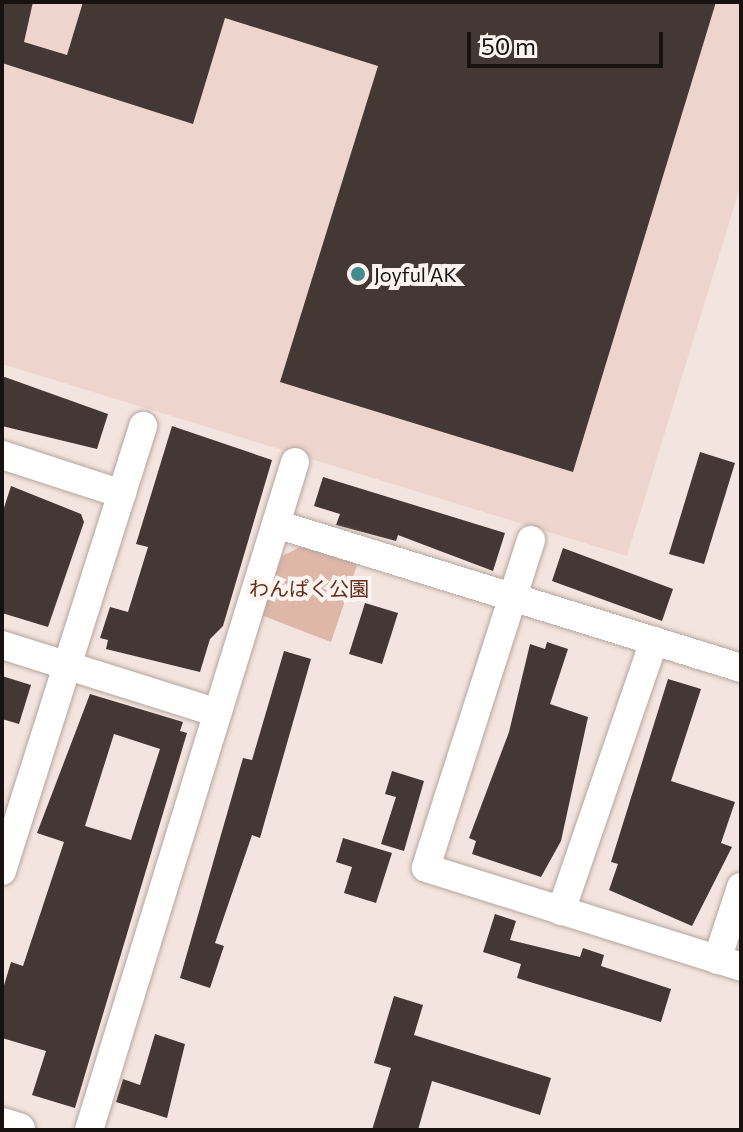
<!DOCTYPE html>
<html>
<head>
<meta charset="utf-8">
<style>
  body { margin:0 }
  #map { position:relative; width:743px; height:1132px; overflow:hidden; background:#f4e4df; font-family:Commissioner,"Noto Sans JP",sans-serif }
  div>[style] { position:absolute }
  .built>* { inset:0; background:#edd5cd }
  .green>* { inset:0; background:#dfb7a8 }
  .building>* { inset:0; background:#443834 }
  .roads { filter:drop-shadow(0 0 2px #b4a5a0) drop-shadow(0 0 2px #b4a5a0) }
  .minor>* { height:28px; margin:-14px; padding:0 14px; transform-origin:14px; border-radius:14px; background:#fff }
  .tertiary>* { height:34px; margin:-17px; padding:0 17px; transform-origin:17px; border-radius:17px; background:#fff }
  .dots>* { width:22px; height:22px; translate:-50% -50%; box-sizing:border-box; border:4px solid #fdf3f0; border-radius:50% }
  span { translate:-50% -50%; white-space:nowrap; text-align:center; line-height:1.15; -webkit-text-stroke:8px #fdf3f0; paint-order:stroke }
  .poi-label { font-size:20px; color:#171210 }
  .left { translate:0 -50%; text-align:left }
  .park-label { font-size:20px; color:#622d19 }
  .frame { position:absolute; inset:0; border:4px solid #171210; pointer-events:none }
  .scale { position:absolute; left:467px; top:32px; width:196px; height:36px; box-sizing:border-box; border:4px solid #171210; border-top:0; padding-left:10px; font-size:24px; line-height:28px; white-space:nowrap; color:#171210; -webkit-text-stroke:6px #fdf3f0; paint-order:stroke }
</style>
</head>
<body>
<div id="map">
  <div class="built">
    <div style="clip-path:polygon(2px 2px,741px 2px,741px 184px,627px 556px,2px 364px)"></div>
  </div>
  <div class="green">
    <div style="clip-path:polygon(304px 545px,358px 562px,331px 642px,261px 615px,282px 556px)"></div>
  </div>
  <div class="building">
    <div style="clip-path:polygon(2px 2px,33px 2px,24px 42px,67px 55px,83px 2px,716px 2px,573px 472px,280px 382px,378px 66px,225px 18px,193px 124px,2px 63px)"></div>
    <div style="clip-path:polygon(2px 376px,108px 414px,97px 449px,2px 426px)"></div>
    <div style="clip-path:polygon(172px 426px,272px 460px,223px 626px,210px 639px,200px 672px,106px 649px,108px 640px,100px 638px,110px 607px,128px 612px,148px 547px,136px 544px)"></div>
    <div style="clip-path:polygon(700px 452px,735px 463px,704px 564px,669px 554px)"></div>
    <div style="clip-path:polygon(323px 477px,505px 533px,493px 571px,398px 535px,396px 541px,336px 525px,340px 514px,314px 506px)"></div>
    <div style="clip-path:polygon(11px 486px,81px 514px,84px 522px,48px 627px,2px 613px,2px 514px)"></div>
    <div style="clip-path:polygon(563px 548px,673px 589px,662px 621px,552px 581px)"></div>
    <div style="clip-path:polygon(365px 603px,398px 613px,382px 664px,349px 654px)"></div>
    <div style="clip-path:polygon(547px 642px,568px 649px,550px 704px,588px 717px,561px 841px,541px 877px,472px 854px,476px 841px,469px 838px,509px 732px,530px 644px,545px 649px)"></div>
    <div style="clip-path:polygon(284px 651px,311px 659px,260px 838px,252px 835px,215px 943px,224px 946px,210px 988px,180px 978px,243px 758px,252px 760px)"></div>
    <div style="clip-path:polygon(2px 676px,31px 685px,19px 724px,2px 719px)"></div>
    <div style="clip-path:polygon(668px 679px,701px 689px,671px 781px,735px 802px,721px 843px,732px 847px,692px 926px,609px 890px,618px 864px,611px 862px)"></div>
    <div style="clip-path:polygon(evenodd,90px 694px,183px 722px,180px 731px,187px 733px,75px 1108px,32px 1095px,46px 1051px,2px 1038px,2px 992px,11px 962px,23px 966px,64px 842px,37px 833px,90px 694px,114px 734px,160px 749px,131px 840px,85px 826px,114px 734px)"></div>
    <div style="clip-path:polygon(392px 771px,424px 781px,404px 851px,381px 844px,396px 797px,385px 794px)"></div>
    <div style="clip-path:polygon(343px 838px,392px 853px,376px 903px,344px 893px,352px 867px,336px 862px)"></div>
    <div style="clip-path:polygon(495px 914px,516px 921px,510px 940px,580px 957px,583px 948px,604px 955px,601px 966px,671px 989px,661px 1022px,517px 978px,521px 964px,483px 952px)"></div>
    <div style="clip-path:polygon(394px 996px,423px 1005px,414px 1035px,551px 1078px,540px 1115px,432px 1081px,418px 1130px,372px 1130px,391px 1068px,374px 1063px)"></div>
    <div style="clip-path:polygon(155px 1034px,185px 1044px,167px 1118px,116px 1102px,123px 1079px,140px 1085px)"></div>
  </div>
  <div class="roads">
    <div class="minor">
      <div style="left:2px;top:455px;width:126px;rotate:18deg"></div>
      <div style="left:276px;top:524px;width:487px;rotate:17.2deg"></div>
      <div style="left:531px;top:540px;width:344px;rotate:107.8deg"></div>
      <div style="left:426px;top:868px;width:330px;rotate:17.4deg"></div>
      <div style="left:2px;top:645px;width:226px;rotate:17.5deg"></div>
      <div style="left:2px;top:871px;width:467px;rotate:-72.4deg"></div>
      <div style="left:561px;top:911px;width:286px;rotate:-71deg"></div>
      <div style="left:717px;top:960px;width:77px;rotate:-71.8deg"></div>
      <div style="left:89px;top:1130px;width:699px;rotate:-72.86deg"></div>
    </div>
    <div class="tertiary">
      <div style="left:2px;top:1125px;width:17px;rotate:17deg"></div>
    </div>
  </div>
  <div class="dots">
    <div style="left:358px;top:274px;background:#428a8c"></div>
  </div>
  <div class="poi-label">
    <span class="left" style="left:374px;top:274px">Joyful AK</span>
  </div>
  <div class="park-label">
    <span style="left:309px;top:588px">わんぱく公園</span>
  </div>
  <div class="frame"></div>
  <div class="scale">50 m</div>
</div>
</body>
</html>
